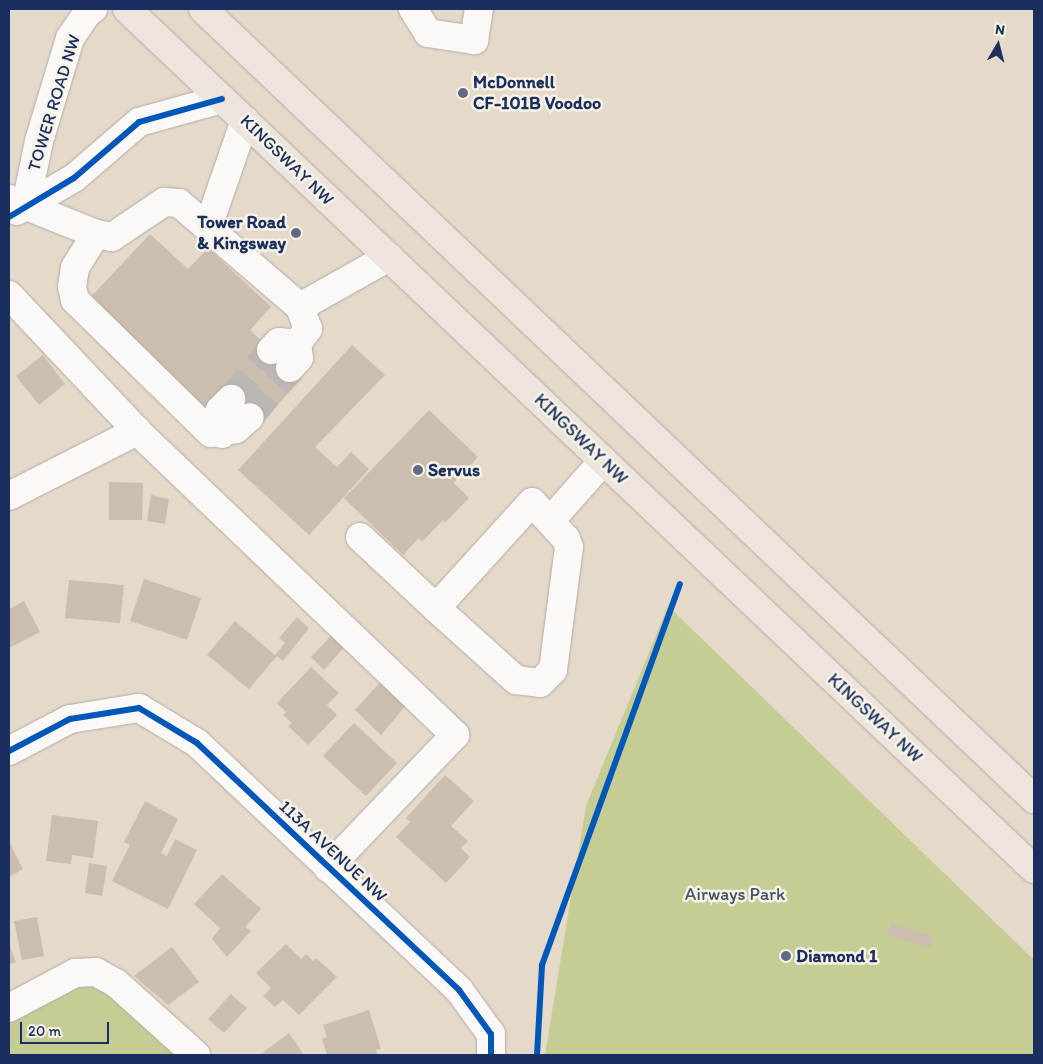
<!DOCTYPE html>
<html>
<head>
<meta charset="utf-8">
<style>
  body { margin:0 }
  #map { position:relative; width:1043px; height:1064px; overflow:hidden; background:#e5d9c9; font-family:Itim,sans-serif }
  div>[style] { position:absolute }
  .green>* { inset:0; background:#c5cd94 }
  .building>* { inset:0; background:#cbbeaf }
  .minor-tunnel>* { height:28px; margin-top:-14px; transform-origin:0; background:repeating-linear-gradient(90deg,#bdb7b4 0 28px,transparent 0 42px) }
  .roads { filter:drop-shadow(0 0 1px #b2aca6) drop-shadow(0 0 1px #b2aca6) }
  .minor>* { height:28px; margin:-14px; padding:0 14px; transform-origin:14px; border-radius:14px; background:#fbf9f7 }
  .major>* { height:28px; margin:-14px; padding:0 14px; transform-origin:14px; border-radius:14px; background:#ede4dc }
  .cycleway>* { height:6px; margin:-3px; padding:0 3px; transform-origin:3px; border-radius:3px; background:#0057b8 }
  .dots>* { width:14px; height:14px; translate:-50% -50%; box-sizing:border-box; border:2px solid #f7f3e8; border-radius:50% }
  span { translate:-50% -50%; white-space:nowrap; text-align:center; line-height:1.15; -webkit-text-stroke:5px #f7f3e8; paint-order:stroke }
  .poi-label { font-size:18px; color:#1b2f5e; font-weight:700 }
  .left { translate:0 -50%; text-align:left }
  .right { translate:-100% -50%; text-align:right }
  .street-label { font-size:18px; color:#1b2f5e }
  .park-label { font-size:18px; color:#3f5460 }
  .frame { position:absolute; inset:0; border:10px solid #1b2f5e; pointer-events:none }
  .north { position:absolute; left:973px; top:20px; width:50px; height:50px; -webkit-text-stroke:4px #f7f3e8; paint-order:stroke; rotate:8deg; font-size:14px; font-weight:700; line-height:20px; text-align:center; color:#1b2f5e }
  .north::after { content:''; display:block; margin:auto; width:18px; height:22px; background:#1b2f5e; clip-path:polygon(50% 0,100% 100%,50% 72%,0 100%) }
  .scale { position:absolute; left:20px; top:1022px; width:89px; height:22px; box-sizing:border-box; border:2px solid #1b2f5e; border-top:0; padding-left:6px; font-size:15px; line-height:18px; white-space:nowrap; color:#1b2f5e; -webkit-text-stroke:4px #f7f3e8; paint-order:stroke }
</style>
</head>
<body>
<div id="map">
  <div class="green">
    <div style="clip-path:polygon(668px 606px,1034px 960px,1034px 1055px,545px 1055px,586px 806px)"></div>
    <div style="clip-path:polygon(75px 984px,96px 984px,180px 1055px,9px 1055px,9px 1019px)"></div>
  </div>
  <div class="building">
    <div style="clip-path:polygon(150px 234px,188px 269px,208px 248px,271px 307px,250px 330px,302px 379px,258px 425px,205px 414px,86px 302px)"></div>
    <div style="clip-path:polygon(352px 345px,385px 375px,315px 447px,337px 467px,351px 452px,369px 469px,309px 535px,238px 470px)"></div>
    <div style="clip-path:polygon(43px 355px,65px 384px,39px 405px,16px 376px)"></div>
    <div style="clip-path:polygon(429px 410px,478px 457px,454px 483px,469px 498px,445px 523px,443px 520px,422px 542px,419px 538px,403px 555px,344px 498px)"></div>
    <div style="clip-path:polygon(109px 482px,143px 483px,142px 520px,109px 520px)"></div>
    <div style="clip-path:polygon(151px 495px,169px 499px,165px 524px,147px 521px)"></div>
    <div style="clip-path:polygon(144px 579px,201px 598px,187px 640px,130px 621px)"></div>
    <div style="clip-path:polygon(69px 580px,124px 585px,120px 623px,65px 618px)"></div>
    <div style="clip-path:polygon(24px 601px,40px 632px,9px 648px,9px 609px)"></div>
    <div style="clip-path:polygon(297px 617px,309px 628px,283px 661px,277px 656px,249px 689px,207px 655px,235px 621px,275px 655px,285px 643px,279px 638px)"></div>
    <div style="clip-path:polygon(333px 634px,346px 645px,324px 670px,311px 657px)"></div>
    <div style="clip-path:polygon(311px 667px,339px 693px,327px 705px,337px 715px,308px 745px,288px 726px,292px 723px,283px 715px,286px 712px,277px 703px)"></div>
    <div style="clip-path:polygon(382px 680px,407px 704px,381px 735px,355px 710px)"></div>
    <div style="clip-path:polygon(354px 723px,397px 763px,366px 796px,323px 756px)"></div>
    <div style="clip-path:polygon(445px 775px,474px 801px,451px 826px,468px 841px,461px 848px,470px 857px,446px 883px,396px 837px,410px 822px,406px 818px)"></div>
    <div style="clip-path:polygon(145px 801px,178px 819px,161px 853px,167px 856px,175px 839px,197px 850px,168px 909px,112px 881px,130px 845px,124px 842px)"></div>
    <div style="clip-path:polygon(52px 815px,98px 821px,93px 858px,72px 855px,71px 864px,46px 861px)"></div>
    <div style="clip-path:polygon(9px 841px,23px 869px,9px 877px)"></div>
    <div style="clip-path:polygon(89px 863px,107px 866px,102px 896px,85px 893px)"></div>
    <div style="clip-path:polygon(222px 874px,261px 909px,245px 927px,251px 931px,227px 957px,212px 939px,220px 928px,194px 904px)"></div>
    <div style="clip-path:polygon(37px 917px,44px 956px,22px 960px,14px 921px)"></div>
    <div style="clip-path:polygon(891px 924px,934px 936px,930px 948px,887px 935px)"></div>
    <div style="clip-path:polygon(9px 944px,16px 962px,9px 965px)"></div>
    <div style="clip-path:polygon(286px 944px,301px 959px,306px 954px,313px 961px,316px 958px,337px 977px,299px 1015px,283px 1000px,275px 1007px,263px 996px,271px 988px,256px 973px)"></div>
    <div style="clip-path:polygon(172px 947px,199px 982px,168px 1005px,134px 976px)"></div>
    <div style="clip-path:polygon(231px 994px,247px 1008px,224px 1033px,208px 1019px)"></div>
    <div style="clip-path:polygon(369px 1010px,381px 1049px,376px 1050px,378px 1055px,327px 1055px,322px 1039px,327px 1037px,323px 1025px)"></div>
    <div style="clip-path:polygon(289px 1033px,304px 1055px,262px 1055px,261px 1054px)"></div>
  </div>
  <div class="minor-tunnel">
    <div style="left:231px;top:399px;width:63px;rotate:-50.8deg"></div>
    <div style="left:250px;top:417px;width:63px;rotate:-50.8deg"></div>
  </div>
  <div class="roads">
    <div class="minor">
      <div style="left:413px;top:9px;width:28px;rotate:58deg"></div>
      <div style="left:428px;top:33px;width:47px;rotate:8.7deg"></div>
      <div style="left:474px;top:40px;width:31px;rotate:-81deg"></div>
      <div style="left:9px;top:199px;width:94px;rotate:21.9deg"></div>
      <div style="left:96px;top:234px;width:16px;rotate:11deg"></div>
      <div style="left:112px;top:237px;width:63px;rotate:-33.9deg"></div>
      <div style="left:164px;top:202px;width:15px;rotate:4deg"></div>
      <div style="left:179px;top:203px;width:160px;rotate:40.7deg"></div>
      <div style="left:300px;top:307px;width:102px;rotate:-29.3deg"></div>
      <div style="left:26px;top:204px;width:64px;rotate:-78.3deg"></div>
      <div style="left:39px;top:141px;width:108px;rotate:-73.2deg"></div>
      <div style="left:70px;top:38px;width:32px;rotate:-55deg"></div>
      <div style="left:88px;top:12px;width:6px;rotate:-31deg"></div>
      <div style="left:17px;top:211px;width:66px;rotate:-30.1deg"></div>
      <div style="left:74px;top:178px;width:86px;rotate:-40.7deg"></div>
      <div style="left:139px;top:122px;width:86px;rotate:-15.5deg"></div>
      <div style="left:208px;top:227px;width:113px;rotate:-70.9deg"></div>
      <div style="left:96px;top:234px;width:40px;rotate:122deg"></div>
      <div style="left:75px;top:268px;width:19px;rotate:99deg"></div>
      <div style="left:72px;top:287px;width:13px;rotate:77deg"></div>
      <div style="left:75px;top:300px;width:190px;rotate:44.4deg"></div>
      <div style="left:211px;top:433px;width:25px;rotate:-9deg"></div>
      <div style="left:236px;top:429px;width:18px;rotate:-41deg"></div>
      <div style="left:9px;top:295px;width:187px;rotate:46.7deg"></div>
      <div style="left:137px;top:431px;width:440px;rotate:43.7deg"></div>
      <div style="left:455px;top:735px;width:184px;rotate:133.7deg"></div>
      <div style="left:271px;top:350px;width:11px;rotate:-45deg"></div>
      <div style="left:279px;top:342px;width:18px;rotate:6deg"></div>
      <div style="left:290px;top:368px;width:13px;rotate:-48deg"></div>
      <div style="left:299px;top:358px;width:14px;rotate:-98deg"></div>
      <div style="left:297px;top:344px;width:19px;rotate:-54deg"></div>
      <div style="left:308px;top:329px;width:23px;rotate:-110deg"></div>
      <div style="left:222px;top:434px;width:24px;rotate:-95deg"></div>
      <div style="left:220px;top:410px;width:16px;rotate:-45deg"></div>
      <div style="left:9px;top:496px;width:144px;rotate:-26.9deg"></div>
      <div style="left:551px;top:520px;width:79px;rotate:-48.6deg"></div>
      <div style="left:360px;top:537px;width:104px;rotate:43.1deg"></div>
      <div style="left:436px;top:608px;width:108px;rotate:42deg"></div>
      <div style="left:516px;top:680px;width:24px;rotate:7deg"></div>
      <div style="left:540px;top:683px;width:18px;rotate:-45deg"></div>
      <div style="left:553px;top:670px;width:124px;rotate:-82.6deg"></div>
      <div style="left:569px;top:547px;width:9px;rotate:-111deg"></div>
      <div style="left:566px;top:539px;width:50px;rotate:-132.6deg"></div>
      <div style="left:532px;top:502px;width:143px;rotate:132.2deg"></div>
      <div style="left:9px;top:751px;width:69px;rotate:-27.7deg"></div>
      <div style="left:70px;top:719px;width:70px;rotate:-9.1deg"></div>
      <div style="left:139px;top:708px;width:68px;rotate:31.1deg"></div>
      <div style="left:197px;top:743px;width:360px;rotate:43.3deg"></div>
      <div style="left:459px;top:990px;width:54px;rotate:54deg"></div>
      <div style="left:491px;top:1034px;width:21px;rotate:90deg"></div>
      <div style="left:9px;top:1008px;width:75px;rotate:-27.9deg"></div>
      <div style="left:75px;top:973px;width:21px;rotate:-3deg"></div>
      <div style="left:96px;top:972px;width:23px;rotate:29deg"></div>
      <div style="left:116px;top:983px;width:108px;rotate:42deg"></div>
    </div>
    <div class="major">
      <div style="left:127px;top:9px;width:1250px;rotate:43.48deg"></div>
      <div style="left:203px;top:9px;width:1147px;rotate:43.55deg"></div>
    </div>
  </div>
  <div class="cycleway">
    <div style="left:9px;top:217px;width:76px;rotate:-31deg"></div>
    <div style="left:74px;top:178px;width:86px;rotate:-40.7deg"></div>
    <div style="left:139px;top:122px;width:86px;rotate:-15.5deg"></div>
    <div style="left:9px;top:751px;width:69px;rotate:-27.7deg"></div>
    <div style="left:70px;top:719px;width:70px;rotate:-9.1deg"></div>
    <div style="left:139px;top:708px;width:68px;rotate:31.1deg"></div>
    <div style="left:197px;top:743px;width:360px;rotate:43.3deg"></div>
    <div style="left:459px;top:990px;width:54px;rotate:54deg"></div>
    <div style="left:491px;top:1034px;width:21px;rotate:90deg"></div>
    <div style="left:537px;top:1055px;width:90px;rotate:-86.8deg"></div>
    <div style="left:542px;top:965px;width:405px;rotate:-70.1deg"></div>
  </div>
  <div class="dots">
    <div style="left:463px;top:93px;background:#626a83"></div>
    <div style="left:296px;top:233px;background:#626a83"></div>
    <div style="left:418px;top:470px;background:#626a83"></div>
    <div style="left:786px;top:956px;background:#626a83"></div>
  </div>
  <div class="poi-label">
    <span class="left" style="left:473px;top:93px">McDonnell<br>CF-101B Voodoo</span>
    <span class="right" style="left:286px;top:233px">Tower Road<br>&amp; Kingsway</span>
    <span class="left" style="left:428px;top:470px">Servus</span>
    <span class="left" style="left:796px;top:956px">Diamond 1</span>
  </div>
  <div class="street-label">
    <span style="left:54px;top:103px;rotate:-73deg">TOWER ROAD NW</span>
    <span style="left:287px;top:160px;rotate:44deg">KINGSWAY NW</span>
    <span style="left:581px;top:439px;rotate:44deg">KINGSWAY NW</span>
    <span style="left:875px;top:718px;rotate:43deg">KINGSWAY NW</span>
    <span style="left:333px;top:851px;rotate:43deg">113A AVENUE NW</span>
  </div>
  <div class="park-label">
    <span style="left:735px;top:894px">Airways Park</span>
  </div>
  <div class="frame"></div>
  <div class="north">N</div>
  <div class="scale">20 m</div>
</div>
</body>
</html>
